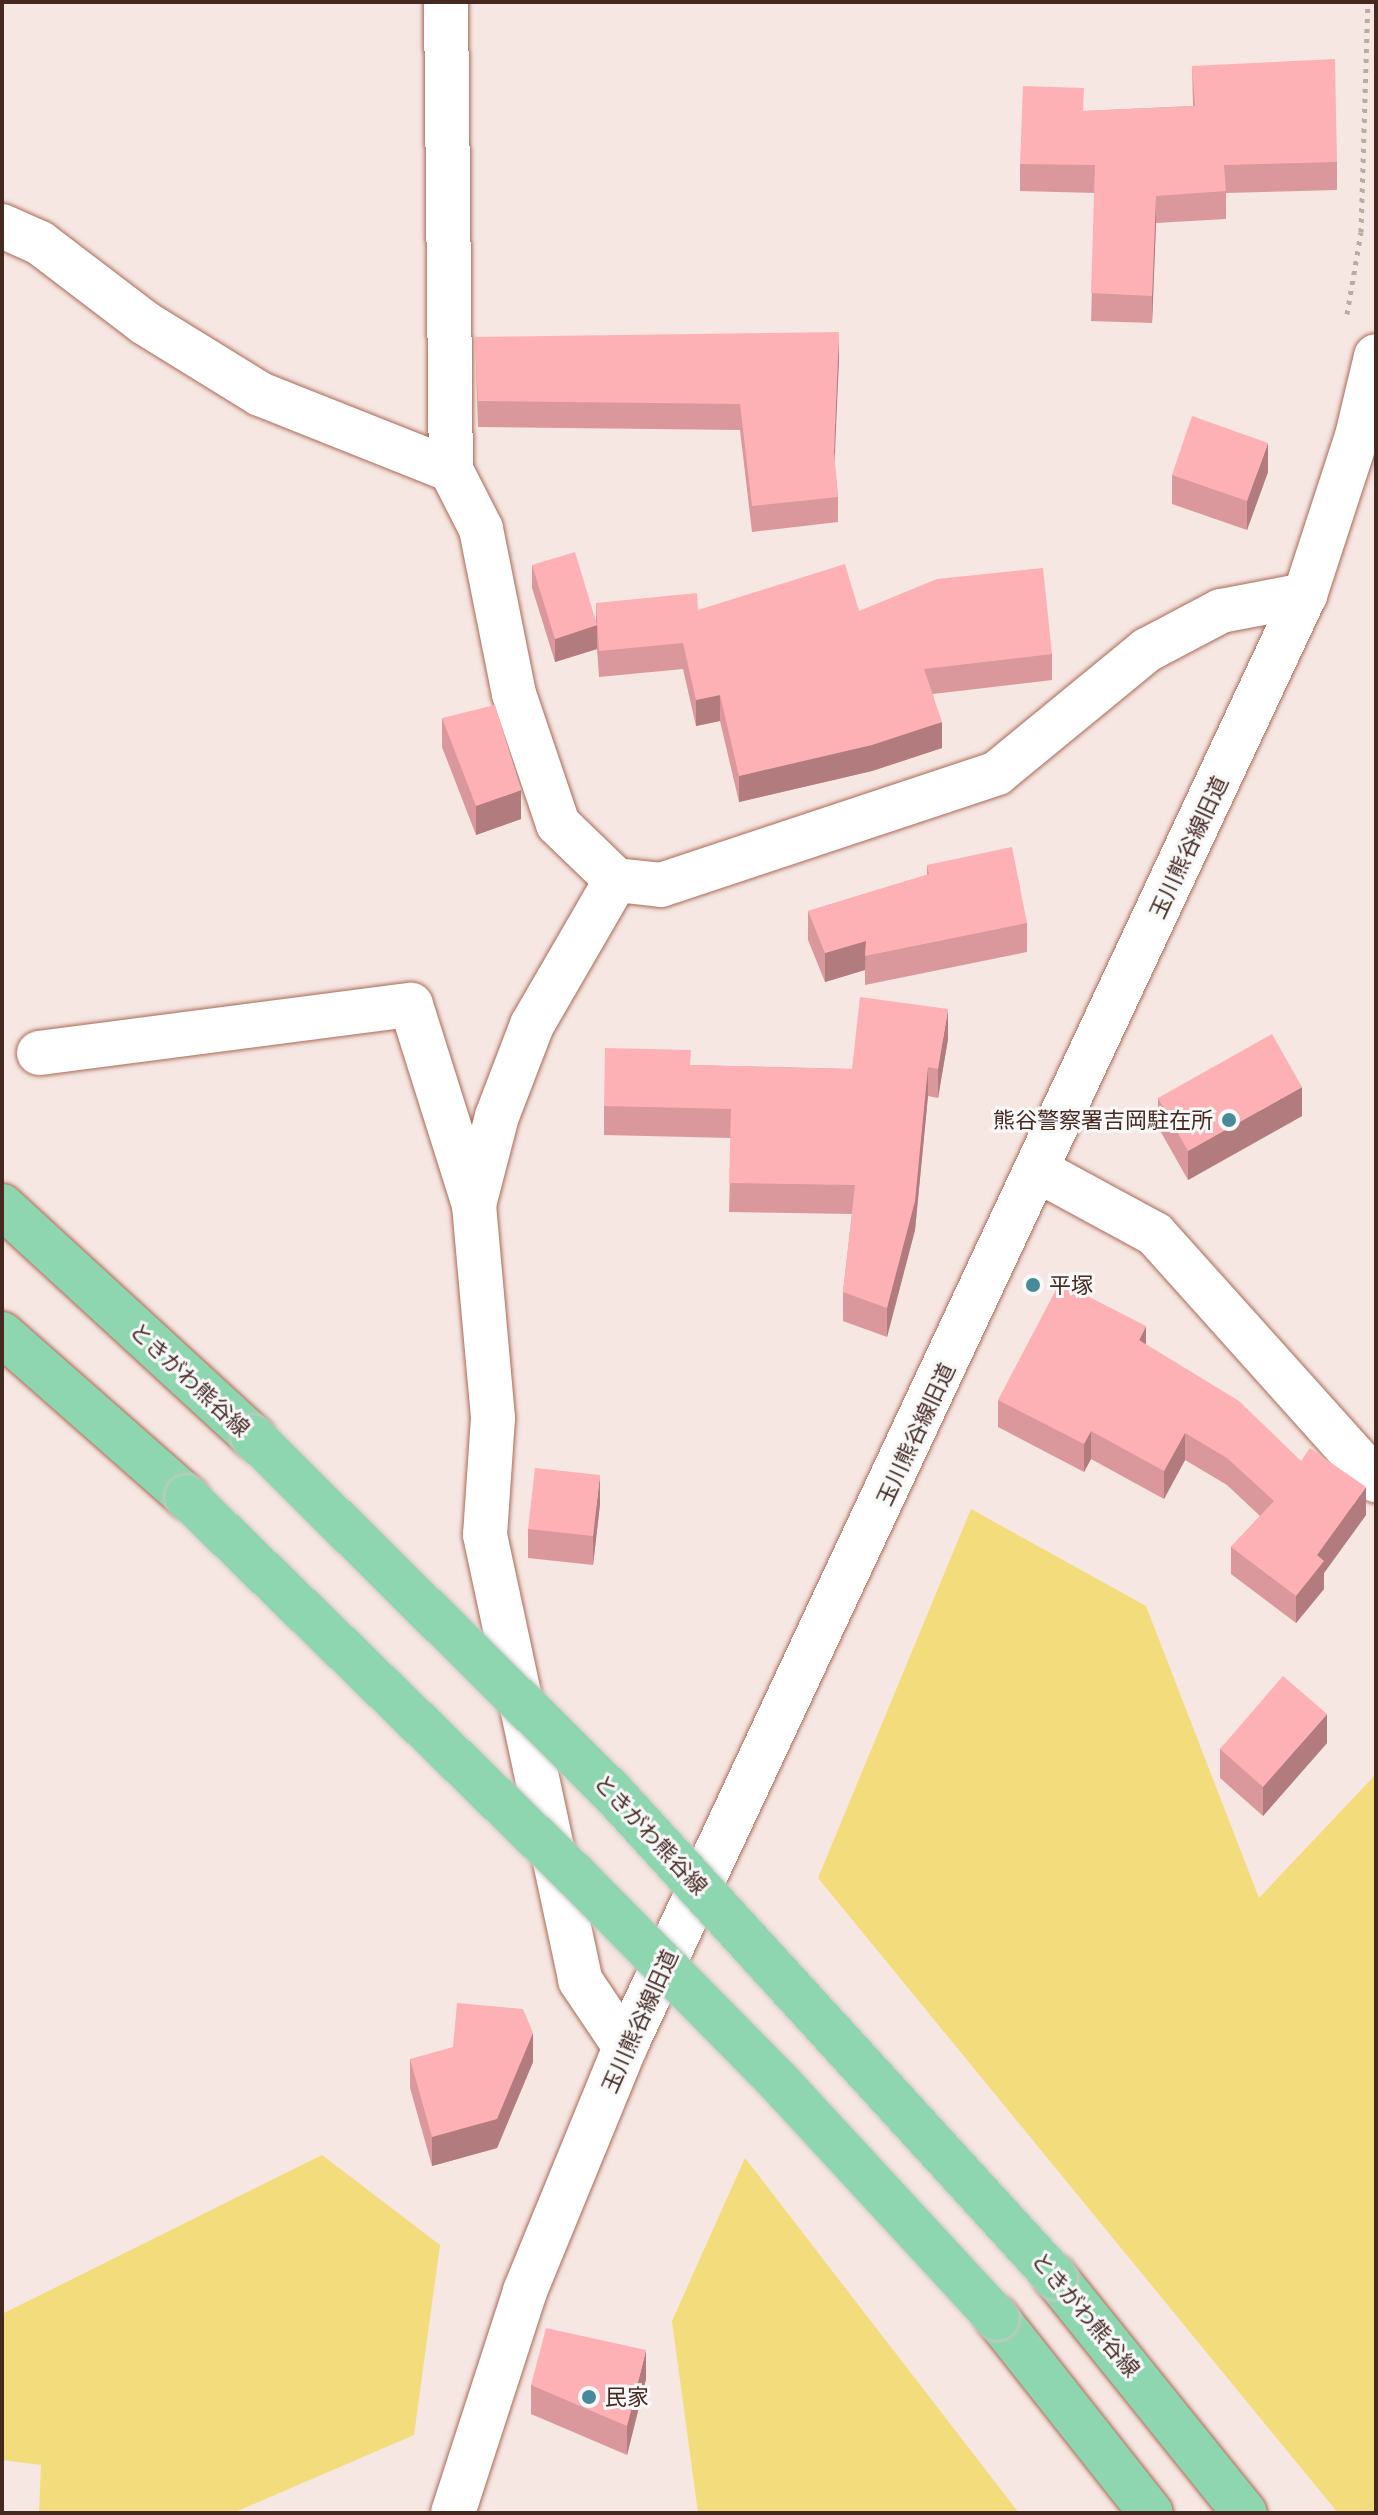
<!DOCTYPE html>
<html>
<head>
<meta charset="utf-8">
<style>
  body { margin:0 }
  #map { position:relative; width:1378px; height:2515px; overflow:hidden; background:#f6e7e2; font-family:"Playfair Display","Noto Sans JP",serif }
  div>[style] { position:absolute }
  .green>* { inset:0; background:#f3dc7c }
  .path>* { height:5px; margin-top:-2.5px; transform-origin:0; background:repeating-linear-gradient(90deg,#bdaaa4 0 4px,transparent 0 10px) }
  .roads { filter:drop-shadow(0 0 2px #ab6957) drop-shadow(0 0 2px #ab6957) }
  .minor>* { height:44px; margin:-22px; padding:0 22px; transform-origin:22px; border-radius:22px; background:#fff }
  .major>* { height:44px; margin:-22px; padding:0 22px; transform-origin:22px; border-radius:22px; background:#8ed6af }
  .bridges { filter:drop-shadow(0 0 2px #cfc7c5) drop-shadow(0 0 2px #cfc7c5) }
  .major-bridge>* { height:44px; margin:-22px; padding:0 22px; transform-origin:22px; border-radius:22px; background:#8ed6af }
  .wall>* { inset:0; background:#da989c }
  .shaded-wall>* { inset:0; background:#b27c7f }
  .building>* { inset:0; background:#feb1b5 }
  .dots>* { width:22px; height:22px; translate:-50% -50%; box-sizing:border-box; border:4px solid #f8f8f8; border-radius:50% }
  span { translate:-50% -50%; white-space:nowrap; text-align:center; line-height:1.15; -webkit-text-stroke:6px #f8f8f8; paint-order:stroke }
  .street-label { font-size:22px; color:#452921 }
  .poi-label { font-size:22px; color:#452921 }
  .right { translate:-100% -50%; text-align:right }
  .left { translate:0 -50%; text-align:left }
  .frame { position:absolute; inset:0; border:4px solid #452921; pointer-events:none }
</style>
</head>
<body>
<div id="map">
  <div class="green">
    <div style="clip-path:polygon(971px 1509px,1146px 1606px,1259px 1898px,1376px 1774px,1376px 2513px,1338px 2513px,818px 1878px)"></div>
    <div style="clip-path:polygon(322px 2155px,440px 2245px,414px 2435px,233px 2513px,39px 2513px,41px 2465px,2px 2460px,2px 2314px)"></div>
    <div style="clip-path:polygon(745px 2158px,1019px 2513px,698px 2513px,672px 2321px)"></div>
  </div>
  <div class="path">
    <div style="left:1347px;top:314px;width:83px;rotate:-80.3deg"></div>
    <div style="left:1361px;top:232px;width:230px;rotate:-88.3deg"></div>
  </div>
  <div class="roads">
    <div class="minor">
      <div style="left:446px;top:2px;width:468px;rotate:89.4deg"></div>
      <div style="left:451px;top:470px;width:66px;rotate:63deg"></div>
      <div style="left:481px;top:529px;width:168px;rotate:78.7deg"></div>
      <div style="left:514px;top:694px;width:137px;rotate:71.3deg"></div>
      <div style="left:558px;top:824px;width:81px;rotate:44deg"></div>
      <div style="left:616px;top:880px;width:45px;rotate:6.3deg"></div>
      <div style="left:661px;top:885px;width:354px;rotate:-18.4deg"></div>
      <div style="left:997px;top:773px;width:194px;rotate:-39.4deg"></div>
      <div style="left:1147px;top:650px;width:84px;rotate:-27.8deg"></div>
      <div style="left:1221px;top:611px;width:86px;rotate:-10.8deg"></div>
      <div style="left:2px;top:226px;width:42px;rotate:24.1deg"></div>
      <div style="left:40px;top:243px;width:132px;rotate:37.3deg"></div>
      <div style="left:145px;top:323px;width:135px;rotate:31.7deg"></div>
      <div style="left:260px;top:394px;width:206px;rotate:21.7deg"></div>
      <div style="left:616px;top:880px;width:168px;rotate:120.1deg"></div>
      <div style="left:532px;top:1025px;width:97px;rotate:111deg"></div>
      <div style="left:497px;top:1116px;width:92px;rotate:104.5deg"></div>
      <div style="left:474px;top:1205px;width:214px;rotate:84.9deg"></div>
      <div style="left:493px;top:1418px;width:117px;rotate:93.9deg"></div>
      <div style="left:485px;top:1535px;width:455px;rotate:77.9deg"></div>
      <div style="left:580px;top:1980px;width:81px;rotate:56.1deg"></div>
      <div style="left:39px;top:1053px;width:375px;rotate:-7.4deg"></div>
      <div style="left:411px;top:1005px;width:210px;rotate:72.5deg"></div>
      <div style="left:1039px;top:1171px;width:132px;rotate:28.5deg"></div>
      <div style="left:1155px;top:1234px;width:331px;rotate:48.1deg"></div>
      <div style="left:453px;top:2513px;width:233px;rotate:-72deg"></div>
      <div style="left:525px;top:2291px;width:264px;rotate:-67.7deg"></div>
      <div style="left:625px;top:2047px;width:1603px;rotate:-64.91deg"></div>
      <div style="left:1305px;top:595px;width:167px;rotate:-71.9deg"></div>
      <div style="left:1357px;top:436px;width:82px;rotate:-76.6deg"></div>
    </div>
    <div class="major">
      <div style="left:2px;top:1206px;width:341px;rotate:42.6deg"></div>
      <div style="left:2px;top:1334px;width:247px;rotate:41.4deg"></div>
      <div style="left:1055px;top:2277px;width:303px;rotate:51.2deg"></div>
      <div style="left:997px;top:2318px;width:248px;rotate:51.7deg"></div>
    </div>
  </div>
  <div class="bridges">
    <div class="major-bridge">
      <div style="left:253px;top:1437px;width:505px;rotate:44.68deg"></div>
      <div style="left:612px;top:1792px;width:657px;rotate:47.59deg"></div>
      <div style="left:187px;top:1497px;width:543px;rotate:44.25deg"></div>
      <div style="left:576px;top:1876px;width:291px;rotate:45.4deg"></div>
      <div style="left:780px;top:2083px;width:320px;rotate:47.3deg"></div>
    </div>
  </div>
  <div class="wall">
    <div style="clip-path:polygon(1192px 66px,1337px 162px,1337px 190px,1226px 193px,1226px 219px,1156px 223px,1152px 323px,1091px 321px,1095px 193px,1020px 191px,1020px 164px,1084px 111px,1193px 106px)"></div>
    <div style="clip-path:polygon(475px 337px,839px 358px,834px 458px,838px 497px,838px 522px,752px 532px,740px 430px,478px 427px)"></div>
    <div style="clip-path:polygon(1268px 472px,1247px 530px,1172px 504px,1172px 475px)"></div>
    <div style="clip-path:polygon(532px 565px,596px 621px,596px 603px,698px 610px,859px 611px,1052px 654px,1052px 680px,933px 694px,942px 748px,872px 771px,739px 802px,720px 721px,696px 726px,683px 669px,599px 677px,597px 649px,555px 662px,532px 588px)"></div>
    <div style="clip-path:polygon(442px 718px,521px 819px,476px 835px,442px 747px)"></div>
    <div style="clip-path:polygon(927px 865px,1027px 923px,1027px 952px,865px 985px,865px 970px,825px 982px,808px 940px,808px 911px,927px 875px)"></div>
    <div style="clip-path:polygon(948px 1039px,938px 1098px,928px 1096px,915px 1230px,887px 1337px,843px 1321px,843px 1292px,852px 1214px,729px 1212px,731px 1138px,604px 1135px,604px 1106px,691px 1065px,852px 1069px)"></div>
    <div style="clip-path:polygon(1158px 1098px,1302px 1116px,1188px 1180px,1158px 1127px)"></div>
    <div style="clip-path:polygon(1146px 1345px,1301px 1461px,1366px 1515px,1324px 1573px,1324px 1589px,1296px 1623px,1231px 1574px,1231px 1547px,1260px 1516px,1227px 1485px,1185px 1460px,1164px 1499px,1091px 1459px,1084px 1472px,998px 1427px,998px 1400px)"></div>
    <div style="clip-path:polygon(600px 1504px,593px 1565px,528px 1558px,528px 1529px)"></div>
    <div style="clip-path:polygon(1327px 1743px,1263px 1816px,1220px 1778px,1220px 1749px)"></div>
    <div style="clip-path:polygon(410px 2059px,533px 2062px,497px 2148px,432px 2166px,410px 2088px)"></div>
    <div style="clip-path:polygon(646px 2379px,627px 2455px,531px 2414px,531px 2385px)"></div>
  </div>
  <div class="shaded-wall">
    <div style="clip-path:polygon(1156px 196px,1156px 223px,1152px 323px,1152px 296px)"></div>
    <div style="clip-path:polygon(839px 332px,839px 358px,834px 476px,834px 451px)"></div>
    <div style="clip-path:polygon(1268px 443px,1268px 472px,1247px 530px,1247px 501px)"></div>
    <div style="clip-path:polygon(597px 625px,597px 649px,555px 662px,555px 639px)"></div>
    <div style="clip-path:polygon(720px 695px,720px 721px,696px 726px,696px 700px)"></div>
    <div style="clip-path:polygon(942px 722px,942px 748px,872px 771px,739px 802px,739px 776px)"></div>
    <div style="clip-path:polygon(521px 790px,521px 819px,476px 835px,476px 806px)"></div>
    <div style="clip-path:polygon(866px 941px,865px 970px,825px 982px,825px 953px)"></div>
    <div style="clip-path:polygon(948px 1009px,948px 1039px,938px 1098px,938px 1069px)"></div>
    <div style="clip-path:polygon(928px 1067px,928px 1096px,915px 1230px,887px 1337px,887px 1308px)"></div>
    <div style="clip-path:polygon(1302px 1087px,1302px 1116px,1188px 1180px,1188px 1151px)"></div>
    <div style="clip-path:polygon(1146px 1326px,1146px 1353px,1139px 1340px)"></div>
    <div style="clip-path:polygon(1091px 1431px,1091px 1459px,1084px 1472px,1084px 1444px)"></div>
    <div style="clip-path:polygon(1185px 1433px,1185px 1460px,1164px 1499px,1164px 1471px)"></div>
    <div style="clip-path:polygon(600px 1475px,600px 1504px,593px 1565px,593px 1536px)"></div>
    <div style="clip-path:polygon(1366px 1487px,1366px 1515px,1324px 1573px,1324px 1589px,1296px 1623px,1296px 1596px,1317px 1555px)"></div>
    <div style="clip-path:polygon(1327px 1714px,1327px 1743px,1263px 1816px,1263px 1787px)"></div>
    <div style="clip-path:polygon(533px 2033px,533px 2062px,497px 2148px,432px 2166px,432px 2137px)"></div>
    <div style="clip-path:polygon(646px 2350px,646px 2379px,627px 2455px,627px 2426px)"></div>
  </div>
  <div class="building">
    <div style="clip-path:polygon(1335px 59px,1337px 162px,1224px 165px,1226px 191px,1156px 196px,1152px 296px,1091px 293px,1095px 165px,1020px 164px,1023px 86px,1084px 88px,1083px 111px,1195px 106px,1192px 66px)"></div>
    <div style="clip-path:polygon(839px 332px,834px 451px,838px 497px,752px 506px,740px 404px,478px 401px,475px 337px)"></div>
    <div style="clip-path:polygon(1192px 416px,1268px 443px,1247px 501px,1172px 475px)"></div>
    <div style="clip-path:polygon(575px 552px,597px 625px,555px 639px,532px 565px)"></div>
    <div style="clip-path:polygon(845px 564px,859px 611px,937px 579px,1043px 568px,1052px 654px,924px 669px,942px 722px,872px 745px,739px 776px,720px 695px,696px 700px,683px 643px,599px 651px,596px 603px,697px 593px,698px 610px)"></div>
    <div style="clip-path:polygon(495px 705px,521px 790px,476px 806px,442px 718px)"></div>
    <div style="clip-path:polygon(1012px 847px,1027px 923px,865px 956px,866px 941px,825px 953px,808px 911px,929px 874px,927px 865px)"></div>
    <div style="clip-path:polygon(860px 997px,948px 1009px,938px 1069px,928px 1067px,915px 1201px,887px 1308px,843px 1292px,855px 1185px,729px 1183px,731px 1109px,604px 1106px,605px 1048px,691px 1050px,690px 1065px,852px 1069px)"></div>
    <div style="clip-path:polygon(1272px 1034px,1302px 1087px,1188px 1151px,1158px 1098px)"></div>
    <div style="clip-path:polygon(1060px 1282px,1146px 1326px,1139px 1340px,1239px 1401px,1301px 1461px,1310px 1448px,1366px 1487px,1317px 1555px,1324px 1561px,1296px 1596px,1231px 1547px,1274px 1501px,1227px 1458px,1185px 1433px,1164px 1471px,1091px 1431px,1084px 1444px,998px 1400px)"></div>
    <div style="clip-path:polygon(535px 1468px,600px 1475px,593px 1536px,528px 1529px)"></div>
    <div style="clip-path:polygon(1283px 1676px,1327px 1714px,1263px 1787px,1220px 1749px)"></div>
    <div style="clip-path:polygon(457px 2003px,523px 2009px,533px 2033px,497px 2119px,432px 2137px,410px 2059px,453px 2047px)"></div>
    <div style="clip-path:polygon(546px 2328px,646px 2350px,627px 2426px,531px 2385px)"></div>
  </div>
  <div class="dots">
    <div style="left:1229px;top:1120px;background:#478a9a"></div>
    <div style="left:1033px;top:1285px;background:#478a9a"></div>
    <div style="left:589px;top:2397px;background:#478a9a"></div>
  </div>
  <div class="street-label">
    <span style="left:1188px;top:847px;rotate:-65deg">玉川熊谷線旧道</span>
    <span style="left:190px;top:1379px;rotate:43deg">ときがわ熊谷線</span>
    <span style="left:915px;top:1434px;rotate:-65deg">玉川熊谷線旧道</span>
    <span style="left:651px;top:1834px;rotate:47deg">ときがわ熊谷線</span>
    <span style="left:639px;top:2021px;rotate:-66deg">玉川熊谷線旧道</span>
    <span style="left:1086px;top:2314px;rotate:50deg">ときがわ熊谷線</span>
  </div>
  <div class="poi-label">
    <span class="right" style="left:1213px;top:1120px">熊谷警察署吉岡駐在所</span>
    <span class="left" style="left:1049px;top:1285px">平塚</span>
    <span class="left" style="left:605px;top:2397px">民家</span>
  </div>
  <div class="frame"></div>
</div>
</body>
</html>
